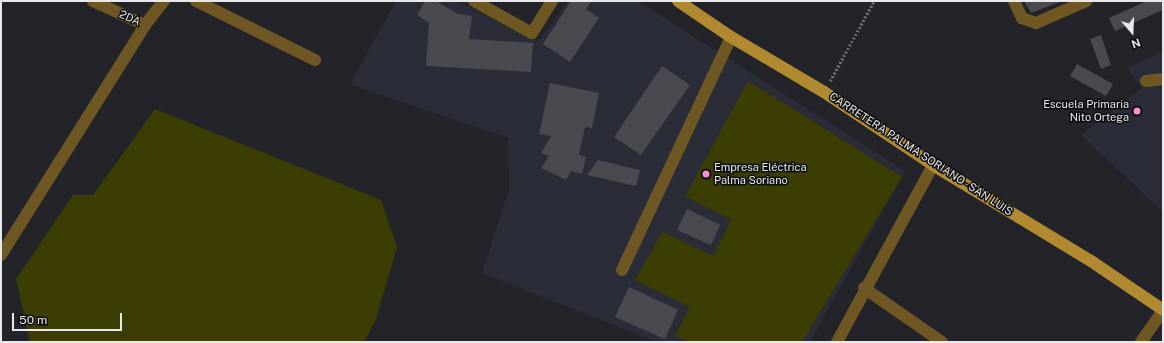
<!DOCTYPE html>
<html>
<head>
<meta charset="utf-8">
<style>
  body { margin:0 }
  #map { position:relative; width:1164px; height:343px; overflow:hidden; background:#23242a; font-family:"Public Sans",sans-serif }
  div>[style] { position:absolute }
  .built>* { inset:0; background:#2a2c38 }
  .green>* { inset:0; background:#3c3d02 }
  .building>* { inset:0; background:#484a50 }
  .path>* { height:2.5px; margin-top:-1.25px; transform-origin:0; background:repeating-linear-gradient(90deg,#6e6f75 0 2px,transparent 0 4px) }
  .minor>* { height:12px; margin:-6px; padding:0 6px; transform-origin:6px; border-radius:6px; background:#6f5723 }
  .major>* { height:12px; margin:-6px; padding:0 6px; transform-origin:6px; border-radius:6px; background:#b18930 }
  .dots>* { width:11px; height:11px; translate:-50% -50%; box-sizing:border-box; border:2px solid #0d0e10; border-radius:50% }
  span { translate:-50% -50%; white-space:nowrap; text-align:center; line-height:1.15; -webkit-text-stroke:3px #0d0e10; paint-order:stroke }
  .street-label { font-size:11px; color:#e8e9ed }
  .poi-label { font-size:11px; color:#e8e9ed }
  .right { translate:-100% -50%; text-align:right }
  .left { translate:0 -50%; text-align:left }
  .frame { position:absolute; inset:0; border:2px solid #e8e9ed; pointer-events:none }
  .north { position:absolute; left:1112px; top:12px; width:40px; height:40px; -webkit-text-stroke:3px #0d0e10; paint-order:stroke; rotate:161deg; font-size:11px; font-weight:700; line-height:16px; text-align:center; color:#e8e9ed }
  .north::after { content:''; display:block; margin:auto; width:14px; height:18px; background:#e8e9ed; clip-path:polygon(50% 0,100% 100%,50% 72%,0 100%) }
  .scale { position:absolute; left:12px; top:313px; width:110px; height:18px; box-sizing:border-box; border:2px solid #e8e9ed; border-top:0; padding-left:5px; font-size:12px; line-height:14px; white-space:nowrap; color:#e8e9ed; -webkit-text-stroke:3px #0d0e10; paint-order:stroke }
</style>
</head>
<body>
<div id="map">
  <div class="built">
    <div style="clip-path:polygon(396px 1px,457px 1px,539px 40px,568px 1px,638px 1px,905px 171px,810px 342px,657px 342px,482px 273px,509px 189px,508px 138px,350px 84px)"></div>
    <div style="clip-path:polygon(1163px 51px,1163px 212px,1081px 135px,1142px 88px,1127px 68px)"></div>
  </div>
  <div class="green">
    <div style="clip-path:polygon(748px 81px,902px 177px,802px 342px,690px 342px,675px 336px,690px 307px,635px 280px,662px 232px,713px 256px,731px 220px,685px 196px)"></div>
    <div style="clip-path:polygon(155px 109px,381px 200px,397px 247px,376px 319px,364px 342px,30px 342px,16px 279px,73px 195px,93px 195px)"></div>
  </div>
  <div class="building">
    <div style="clip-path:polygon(425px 1px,436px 1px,458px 14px,472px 16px,469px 39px,533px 43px,531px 72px,426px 66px,429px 23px,417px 15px)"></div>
    <div style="clip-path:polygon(571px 1px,592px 1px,586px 9px,599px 18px,570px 62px,543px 44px)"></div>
    <div style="clip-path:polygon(1024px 1px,1059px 1px,1060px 2px,1031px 13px)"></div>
    <div style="clip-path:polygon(1147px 1px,1163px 1px,1163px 10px,1115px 31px,1109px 18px)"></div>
    <div style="clip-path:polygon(1101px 35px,1111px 65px,1101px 69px,1090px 39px)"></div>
    <div style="clip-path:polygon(1077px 64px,1113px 84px,1106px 96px,1070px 76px)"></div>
    <div style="clip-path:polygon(662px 66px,690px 85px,641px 155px,614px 137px)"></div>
    <div style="clip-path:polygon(550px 83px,599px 93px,592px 128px,585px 127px,579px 155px,586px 157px,582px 174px,571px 171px,566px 180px,541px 168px,549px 156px,541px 153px,551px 136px,539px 134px)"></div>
    <div style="clip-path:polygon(598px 160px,640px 170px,636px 186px,587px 175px)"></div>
    <div style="clip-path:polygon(687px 209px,720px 225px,711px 245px,677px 230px)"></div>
    <div style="clip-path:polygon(629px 287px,678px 310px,665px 339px,615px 317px)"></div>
  </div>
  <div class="path">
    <div style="left:830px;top:81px;width:91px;rotate:-61.2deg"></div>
  </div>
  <div class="minor">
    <div style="left:93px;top:1px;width:57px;rotate:24.8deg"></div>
    <div style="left:196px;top:1px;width:133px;rotate:26.4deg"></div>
    <div style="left:474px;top:1px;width:66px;rotate:28.9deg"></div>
    <div style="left:532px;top:33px;width:38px;rotate:-58deg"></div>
    <div style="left:1014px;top:1px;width:19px;rotate:65deg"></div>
    <div style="left:1022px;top:18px;width:15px;rotate:20deg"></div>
    <div style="left:1036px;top:23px;width:55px;rotate:-23.7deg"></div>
    <div style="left:1146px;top:81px;width:17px;rotate:-7deg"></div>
    <div style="left:1px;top:255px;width:271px;rotate:-57.9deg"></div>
    <div style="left:145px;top:25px;width:31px;rotate:-52deg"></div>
    <div style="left:622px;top:270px;width:257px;rotate:-64.9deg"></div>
    <div style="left:864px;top:288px;width:95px;rotate:34.7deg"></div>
    <div style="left:837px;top:342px;width:201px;rotate:-61.5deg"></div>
    <div style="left:1141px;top:342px;width:39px;rotate:-55deg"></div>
  </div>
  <div class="major">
    <div style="left:678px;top:1px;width:64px;rotate:34.2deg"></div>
    <div style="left:731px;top:37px;width:108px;rotate:30.6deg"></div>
    <div style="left:824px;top:92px;width:131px;rotate:33.8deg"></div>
    <div style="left:933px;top:165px;width:185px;rotate:31.3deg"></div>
    <div style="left:1091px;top:261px;width:87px;rotate:34.2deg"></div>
  </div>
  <div class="dots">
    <div style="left:1137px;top:111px;background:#f790cf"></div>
    <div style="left:706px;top:174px;background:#f790cf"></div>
  </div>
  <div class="street-label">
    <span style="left:130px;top:18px;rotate:25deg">2DA</span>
    <span style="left:921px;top:154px;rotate:33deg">CARRETERA PALMA SORIANO - SAN LUIS</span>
  </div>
  <div class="poi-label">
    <span class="right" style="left:1129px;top:111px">Escuela Primaria<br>Nito Ortega</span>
    <span class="left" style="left:714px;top:174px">Empresa Eléctrica<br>Palma Soriano</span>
  </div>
  <div class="frame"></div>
  <div class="north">N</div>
  <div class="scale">50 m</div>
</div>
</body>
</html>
